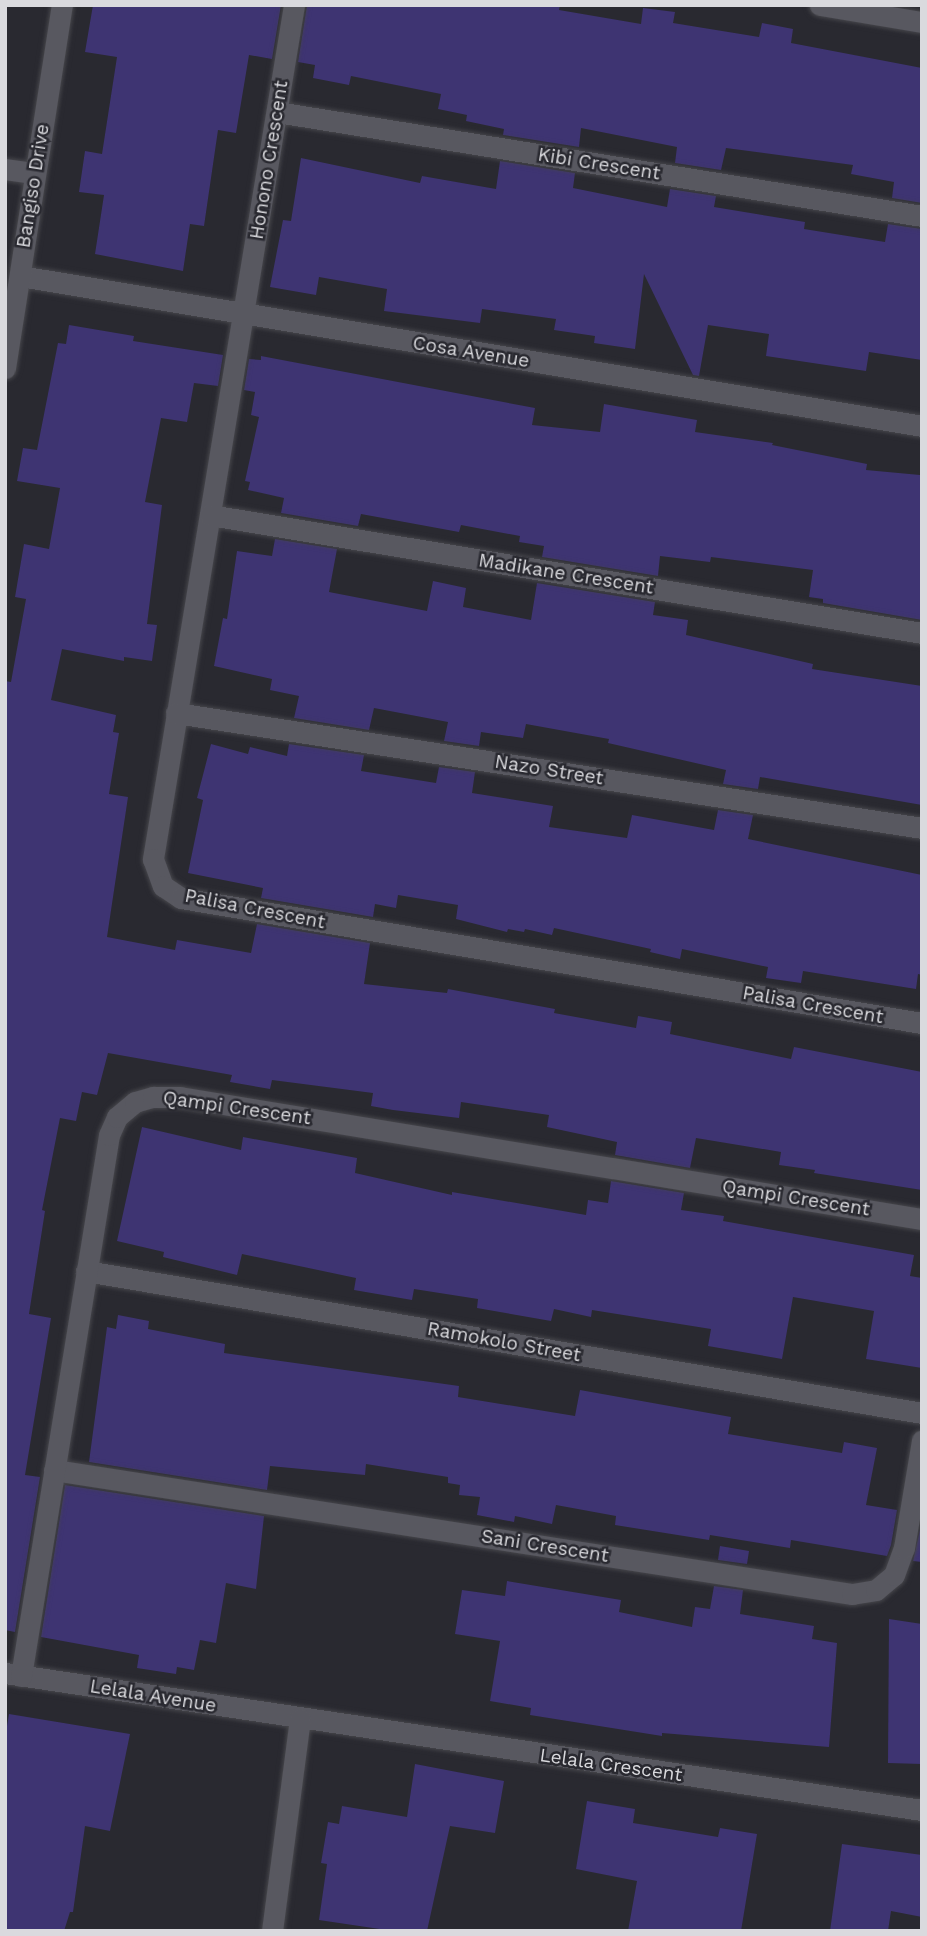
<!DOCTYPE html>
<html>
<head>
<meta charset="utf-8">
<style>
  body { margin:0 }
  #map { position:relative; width:927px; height:1936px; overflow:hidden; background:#292930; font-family:"Work Sans",sans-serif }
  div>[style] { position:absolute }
  .building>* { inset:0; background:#3e3472 }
  .roads { filter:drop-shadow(0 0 2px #46464b) drop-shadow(0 0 2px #46464b) }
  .minor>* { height:21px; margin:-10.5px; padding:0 10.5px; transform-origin:10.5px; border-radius:10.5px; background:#585860 }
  span { translate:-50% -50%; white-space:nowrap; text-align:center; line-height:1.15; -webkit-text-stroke:5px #292930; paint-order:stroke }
  .street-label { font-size:19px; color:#dadade }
  .frame { position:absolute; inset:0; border:7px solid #dadade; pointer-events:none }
</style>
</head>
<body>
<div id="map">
  <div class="building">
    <div style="clip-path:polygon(93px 5px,281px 5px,272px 59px,249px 55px,236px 133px,218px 130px,204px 226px,190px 224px,183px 271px,95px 254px,104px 195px,79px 192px,85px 151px,102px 154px,117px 57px,85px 52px)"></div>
    <div style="clip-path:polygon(307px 5px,560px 5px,559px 10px,641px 24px,643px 8px,675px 12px,673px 23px,759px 37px,762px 23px,793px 29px,791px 43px,922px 68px,922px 203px,892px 198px,894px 182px,851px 174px,853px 165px,726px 148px,721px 170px,675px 163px,677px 147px,581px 128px,579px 147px,503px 135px,504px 129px,466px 121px,467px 115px,438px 109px,441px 94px,351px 76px,349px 85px,313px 78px,315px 65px,298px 62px)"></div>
    <div style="clip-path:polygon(301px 158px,420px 183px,422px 176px,496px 189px,500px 161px,575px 173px,573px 188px,667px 207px,670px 189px,716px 196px,714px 207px,805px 222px,804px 229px,885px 242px,888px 224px,922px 229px,922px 360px,869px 352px,866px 371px,766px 356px,769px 334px,708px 325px,699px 376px,693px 375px,644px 274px,635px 349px,594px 343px,595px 336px,554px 330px,556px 319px,482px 309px,480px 323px,384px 311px,387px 289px,319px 277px,316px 295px,270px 287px,283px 220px,291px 221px)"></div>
    <div style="clip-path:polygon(69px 325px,134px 336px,133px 341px,223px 355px,218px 386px,194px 383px,187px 422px,161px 418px,145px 502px,162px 505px,147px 624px,157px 625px,152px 661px,124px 657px,124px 661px,62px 649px,51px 700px,116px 715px,113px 732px,119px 733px,109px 794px,128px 797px,107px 937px,175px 950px,177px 940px,251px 953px,257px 924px,370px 943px,364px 984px,447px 993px,448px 989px,555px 1009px,554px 1013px,636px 1028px,638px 1016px,672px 1022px,670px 1034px,791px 1059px,794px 1047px,922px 1072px,922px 1190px,814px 1173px,815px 1170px,779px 1165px,781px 1152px,696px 1138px,690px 1168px,615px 1155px,617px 1142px,547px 1127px,549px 1115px,461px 1102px,459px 1118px,393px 1110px,371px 1106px,373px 1093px,272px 1080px,270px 1089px,230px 1082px,232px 1075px,108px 1053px,97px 1095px,82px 1092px,76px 1121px,60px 1118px,42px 1210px,45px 1211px,29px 1314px,51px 1318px,25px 1475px,40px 1477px,15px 1632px,5px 1630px,5px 681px,11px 682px,26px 599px,15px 597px,24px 544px,49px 549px,60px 488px,17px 481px,23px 448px,37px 450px,58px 343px,66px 344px)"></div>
    <div style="clip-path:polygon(261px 356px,535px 408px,532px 425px,600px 432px,604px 404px,697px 420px,695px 432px,773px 443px,772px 445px,867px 464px,866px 470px,920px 475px,922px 620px,823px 603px,823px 599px,809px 597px,813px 570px,711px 557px,710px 562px,660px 556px,658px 576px,542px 557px,544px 546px,519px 542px,520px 536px,461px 525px,459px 532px,361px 514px,358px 526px,281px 513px,284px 498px,248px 490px,250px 482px,245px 481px,259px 417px,251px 415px,255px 392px,244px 390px,249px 359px,261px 360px)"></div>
    <div style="clip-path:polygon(275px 539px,337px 549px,329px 592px,427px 611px,433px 581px,466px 588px,463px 607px,531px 620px,537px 583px,655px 602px,653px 615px,688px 620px,686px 635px,813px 664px,812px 669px,922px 686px,922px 805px,760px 777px,758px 789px,723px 784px,726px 770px,608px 743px,609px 739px,526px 724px,523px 738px,481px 732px,479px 746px,444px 741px,448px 722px,374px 708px,369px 730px,294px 718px,299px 696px,270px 690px,272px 679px,214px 666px,223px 618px,227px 619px,237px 551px,272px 556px)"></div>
    <div style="clip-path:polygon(211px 744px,248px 754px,250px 747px,287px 756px,289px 744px,364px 755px,361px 771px,436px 783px,439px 767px,475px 772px,472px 793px,553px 806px,549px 827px,627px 838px,632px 815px,714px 830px,718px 810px,753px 815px,748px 839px,922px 875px,922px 975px,918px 974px,916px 989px,803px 971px,801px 983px,766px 978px,768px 967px,682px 949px,680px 959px,650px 952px,651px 949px,554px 928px,552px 935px,525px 929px,524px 932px,508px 929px,507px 932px,456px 919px,458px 905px,398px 895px,396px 908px,375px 904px,373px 917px,261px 898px,263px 888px,188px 873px,203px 800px,197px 798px)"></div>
    <div style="clip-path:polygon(142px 1127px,241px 1150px,243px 1137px,357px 1158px,355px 1173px,452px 1195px,452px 1192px,586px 1215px,588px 1200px,608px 1203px,611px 1181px,684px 1193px,681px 1210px,724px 1216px,723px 1221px,914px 1255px,910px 1276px,922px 1278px,922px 1368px,866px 1359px,874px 1311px,793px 1297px,782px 1359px,708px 1346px,711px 1329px,592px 1310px,591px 1317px,554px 1309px,551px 1321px,477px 1308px,478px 1299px,414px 1289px,412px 1300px,354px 1290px,356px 1278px,242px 1254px,237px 1275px,163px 1257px,164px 1252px,117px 1241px)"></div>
    <div style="clip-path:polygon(118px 1315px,149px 1321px,148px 1329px,225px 1344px,224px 1353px,459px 1386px,458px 1397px,575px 1416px,580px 1390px,731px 1417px,728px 1434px,842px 1453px,844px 1442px,877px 1448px,866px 1505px,897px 1510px,891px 1545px,887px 1556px,791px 1540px,790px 1548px,710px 1535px,709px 1540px,615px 1525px,616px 1516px,556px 1505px,552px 1524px,515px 1516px,514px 1522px,477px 1515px,480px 1497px,459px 1495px,460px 1485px,448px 1483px,448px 1477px,366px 1464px,365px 1475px,270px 1466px,267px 1490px,89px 1462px,107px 1327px,116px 1329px)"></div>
    <div style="clip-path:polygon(65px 1485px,264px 1516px,256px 1589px,226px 1583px,216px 1643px,200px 1640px,194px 1670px,177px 1667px,176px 1674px,137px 1668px,139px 1655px,41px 1637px)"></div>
    <div style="clip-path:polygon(922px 1521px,922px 1562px,913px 1561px)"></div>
    <div style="clip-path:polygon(720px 1546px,749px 1551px,747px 1564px,718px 1560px)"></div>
    <div style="clip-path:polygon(507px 1581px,621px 1600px,619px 1612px,692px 1627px,695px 1607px,710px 1609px,714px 1586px,743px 1590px,740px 1614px,814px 1626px,812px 1639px,837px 1643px,829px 1747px,662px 1733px,662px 1736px,530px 1715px,531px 1708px,490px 1701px,500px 1641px,455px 1634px,462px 1590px,505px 1596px)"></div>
    <div style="clip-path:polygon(889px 1619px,922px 1624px,922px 1764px,888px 1763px)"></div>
    <div style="clip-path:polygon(9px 1714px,130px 1734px,110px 1831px,85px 1826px,73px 1912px,70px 1912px,64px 1931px,5px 1931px,5px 1738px)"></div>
    <div style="clip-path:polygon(415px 1764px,504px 1781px,495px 1833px,450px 1826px,427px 1931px,393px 1931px,319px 1920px,327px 1864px,321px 1863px,328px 1822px,339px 1824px,342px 1806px,407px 1817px)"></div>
    <div style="clip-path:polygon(587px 1801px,635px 1809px,633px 1823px,718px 1837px,720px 1828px,757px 1834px,741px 1931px,628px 1931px,637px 1881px,576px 1869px)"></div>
    <div style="clip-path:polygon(842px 1844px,922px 1855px,922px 1917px,891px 1911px,888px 1931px,830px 1931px)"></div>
  </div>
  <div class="roads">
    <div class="minor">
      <div style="left:294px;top:5px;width:866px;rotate:99.38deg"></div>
      <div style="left:153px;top:859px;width:29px;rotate:70deg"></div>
      <div style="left:163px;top:886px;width:22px;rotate:34deg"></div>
      <div style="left:181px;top:898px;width:751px;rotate:9.58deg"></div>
      <div style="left:820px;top:5px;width:103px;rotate:9.5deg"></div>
      <div style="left:277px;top:112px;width:653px;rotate:9.16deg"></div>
      <div style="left:5px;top:169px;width:29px;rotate:8deg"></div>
      <div style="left:20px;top:276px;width:914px;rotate:9.44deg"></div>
      <div style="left:5px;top:368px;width:367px;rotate:-81.1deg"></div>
      <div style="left:210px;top:515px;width:722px;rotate:9.41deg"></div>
      <div style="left:176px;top:713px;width:755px;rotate:8.76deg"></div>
      <div style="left:86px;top:1271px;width:848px;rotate:9.64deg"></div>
      <div style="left:54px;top:1470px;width:808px;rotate:8.83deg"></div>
      <div style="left:852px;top:1594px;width:24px;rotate:-9deg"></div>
      <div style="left:876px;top:1590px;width:23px;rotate:-40deg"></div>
      <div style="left:894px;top:1575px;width:29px;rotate:-70deg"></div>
      <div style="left:904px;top:1548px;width:109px;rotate:-80.5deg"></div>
      <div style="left:5px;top:1673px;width:927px;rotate:8.5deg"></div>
      <div style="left:21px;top:1676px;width:548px;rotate:-80.76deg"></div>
      <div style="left:109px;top:1135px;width:20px;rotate:-66deg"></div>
      <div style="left:117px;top:1117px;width:23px;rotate:-40deg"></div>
      <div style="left:135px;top:1102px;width:19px;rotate:-16deg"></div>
      <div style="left:153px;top:1097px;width:27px"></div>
      <div style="left:180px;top:1097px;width:752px;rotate:9.34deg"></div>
      <div style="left:272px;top:1931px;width:214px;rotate:-82.5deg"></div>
    </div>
  </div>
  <div class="street-label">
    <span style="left:269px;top:160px;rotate:-81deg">Honono Crescent</span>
    <span style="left:599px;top:164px;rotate:9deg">Kibi Crescent</span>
    <span style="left:33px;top:186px;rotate:-81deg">Bangiso Drive</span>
    <span style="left:471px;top:352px;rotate:9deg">Cosa Avenue</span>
    <span style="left:566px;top:574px;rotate:9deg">Madikane Crescent</span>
    <span style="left:549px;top:770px;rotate:9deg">Nazo Street</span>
    <span style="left:255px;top:909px;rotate:11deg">Palisa Crescent</span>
    <span style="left:813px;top:1005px;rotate:10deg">Palisa Crescent</span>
    <span style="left:237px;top:1108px;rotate:8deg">Qampi Crescent</span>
    <span style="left:796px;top:1198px;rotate:9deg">Qampi Crescent</span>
    <span style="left:504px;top:1342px;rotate:10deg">Ramokolo Street</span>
    <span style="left:545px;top:1546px;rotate:9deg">Sani Crescent</span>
    <span style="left:153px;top:1696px;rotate:9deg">Lelala Avenue</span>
    <span style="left:611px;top:1765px;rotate:8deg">Lelala Crescent</span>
  </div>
  <div class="frame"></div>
</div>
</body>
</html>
